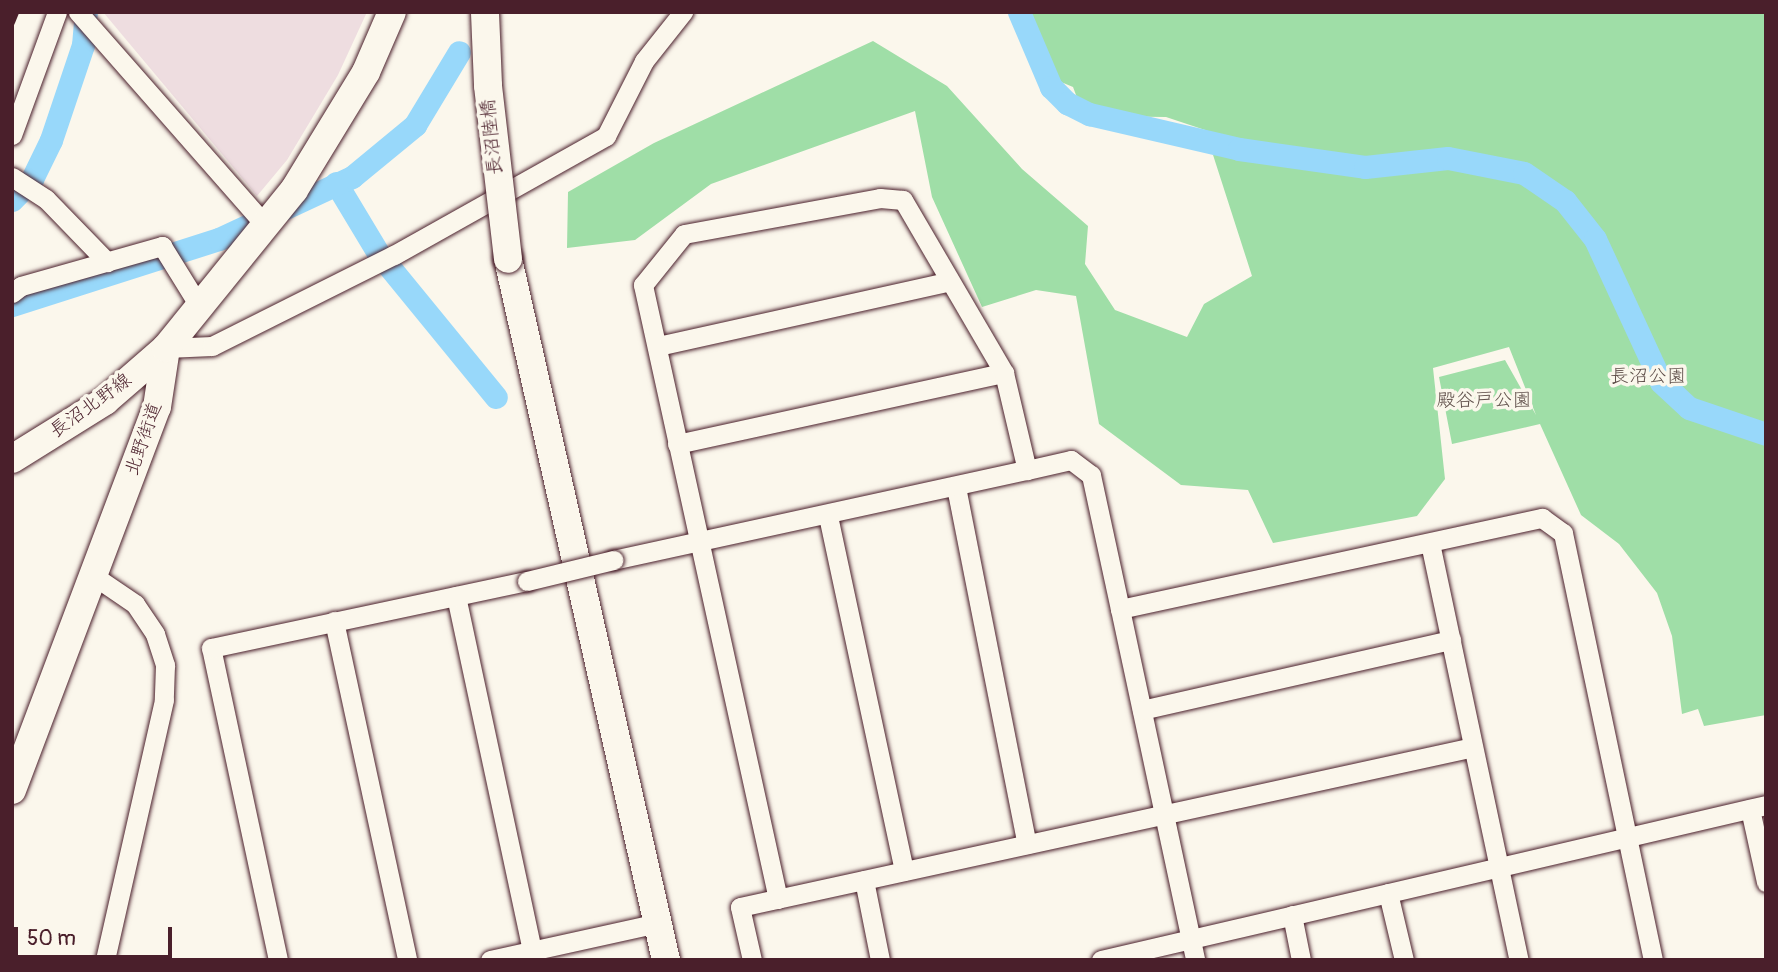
<!DOCTYPE html>
<html>
<head>
<meta charset="utf-8">
<style>
  body { margin:0 }
  #map { position:relative; width:1778px; height:972px; overflow:hidden; background:#fbf7ec; font-family:Pangolin,"Klee One",sans-serif }
  div>[style] { position:absolute }
  .built>* { inset:0; background:#eedde0 }
  .green>* { inset:0; background:#9fdea7 }
  .canal>* { height:23px; margin:-11.5px; padding:0 11.5px; transform-origin:11.5px; border-radius:11.5px; background:#98d8fa }
  .roads { filter:drop-shadow(0 0 2px #4a1f2b) drop-shadow(0 0 2px #4a1f2b) }
  .street>* { height:19px; margin:-9.5px; padding:0 9.5px; transform-origin:9.5px; border-radius:9.5px; background:#fbf7ec }
  .secondary>* { height:28px; margin:-14px; padding:0 14px; transform-origin:14px; border-radius:14px; background:#fbf7ec }
  .rail>* { height:5px; margin:-2.5px; padding:0 2.5px; transform-origin:2.5px; border-radius:2.5px; background:#4a1f2b }
  .bridges { filter:drop-shadow(0 0 2px #4a1f2b) drop-shadow(0 0 2px #4a1f2b) }
  .street-bridge>* { height:19px; margin:-9.5px; padding:0 9.5px; transform-origin:9.5px; border-radius:9.5px; background:#fbf7ec }
  .secondary-bridge>* { height:28px; margin:-14px; padding:0 14px; transform-origin:14px; border-radius:14px; background:#fbf7ec }
  span { translate:-50% -50%; white-space:nowrap; text-align:center; line-height:1.15; -webkit-text-stroke:7px #fbf7ec; paint-order:stroke }
  .street-label { font-size:19px; color:#4a1f2b }
  .park-label { font-size:19px; color:#5f4f4a }
  .frame { position:absolute; inset:0; border:14px solid #4a1f2b; pointer-events:none }
  .scale { position:absolute; left:14px; top:927px; width:158px; height:32px; box-sizing:border-box; border:4px solid #4a1f2b; border-top:0; padding-left:9px; font-size:21px; line-height:24px; white-space:nowrap; color:#4a1f2b; -webkit-text-stroke:5px #fbf7ec; paint-order:stroke }
</style>
</head>
<body>
<div id="map">
  <div class="built">
    <div style="clip-path:polygon(103px 12px,367px 12px,338px 75px,287px 160px,257px 196px)"></div>
  </div>
  <div class="green">
    <div style="clip-path:polygon(1026px 12px,1766px 12px,1766px 715px,1704px 726px,1698px 709px,1682px 714px,1672px 636px,1657px 593px,1619px 544px,1581px 515px,1540px 424px,1452px 444px,1439px 377px,1505px 360px,1536px 415px,1509px 347px,1433px 368px,1445px 479px,1417px 516px,1273px 543px,1248px 490px,1181px 485px,1099px 424px,1076px 296px,1036px 290px,982px 307px,932px 197px,915px 111px,711px 184px,635px 240px,567px 248px,568px 192px,654px 143px,873px 41px,947px 86px,1022px 169px,1088px 226px,1085px 264px,1115px 310px,1187px 337px,1204px 304px,1252px 276px,1205px 130px,1166px 117px,1084px 116px,1073px 87px,1061px 82px)"></div>
  </div>
  <div class="canal">
    <div style="left:1019px;top:12px;width:82px;rotate:66.9deg"></div>
    <div style="left:1051px;top:87px;width:23px;rotate:45deg"></div>
    <div style="left:1067px;top:103px;width:25px;rotate:27deg"></div>
    <div style="left:1089px;top:114px;width:154px;rotate:13.1deg"></div>
    <div style="left:1239px;top:149px;width:127px;rotate:8.1deg"></div>
    <div style="left:1365px;top:167px;width:83px;rotate:-6.2deg"></div>
    <div style="left:1448px;top:158px;width:77px;rotate:11.2deg"></div>
    <div style="left:1524px;top:173px;width:50px;rotate:34.3deg"></div>
    <div style="left:1565px;top:201px;width:48px;rotate:51.7deg"></div>
    <div style="left:1595px;top:239px;width:157px;rotate:65.2deg"></div>
    <div style="left:1661px;top:382px;width:38px;rotate:43deg"></div>
    <div style="left:1689px;top:408px;width:81px;rotate:18.7deg"></div>
    <div style="left:336px;top:183px;width:82px;rotate:59deg"></div>
    <div style="left:378px;top:253px;width:186px;rotate:50.7deg"></div>
    <div style="left:12px;top:200px;width:29px;rotate:-46deg"></div>
    <div style="left:32px;top:179px;width:43px;rotate:-64deg"></div>
    <div style="left:51px;top:140px;width:100px;rotate:-71.4deg"></div>
    <div style="left:83px;top:45px;width:33px;rotate:-85deg"></div>
    <div style="left:12px;top:305px;width:217px;rotate:-17.7deg"></div>
    <div style="left:219px;top:239px;width:147px;rotate:-25deg"></div>
    <div style="left:352px;top:177px;width:82px;rotate:-39.5deg"></div>
    <div style="left:415px;top:125px;width:85px;rotate:-58.9deg"></div>
  </div>
  <div class="roads">
    <div class="street">
      <div style="left:78px;top:12px;width:286px;rotate:48.7deg"></div>
      <div style="left:12px;top:135px;width:131px;rotate:-69.9deg"></div>
      <div style="left:12px;top:177px;width:40px;rotate:32.9deg"></div>
      <div style="left:46px;top:199px;width:88px;rotate:45.9deg"></div>
      <div style="left:12px;top:293px;width:11px;rotate:-38deg"></div>
      <div style="left:21px;top:286px;width:147px;rotate:-15.8deg"></div>
      <div style="left:162px;top:246px;width:74px;rotate:58.2deg"></div>
      <div style="left:658px;top:346px;width:299px;rotate:-12.5deg"></div>
      <div style="left:166px;top:348px;width:46px;rotate:-2.5deg"></div>
      <div style="left:212px;top:346px;width:203px;rotate:-26.6deg"></div>
      <div style="left:394px;top:255px;width:243px;rotate:-29.3deg"></div>
      <div style="left:606px;top:136px;width:84px;rotate:-63.1deg"></div>
      <div style="left:644px;top:61px;width:63px;rotate:-51.5deg"></div>
      <div style="left:677px;top:444px;width:335px;rotate:-12.3deg"></div>
      <div style="left:956px;top:487px;width:364px;rotate:78.8deg"></div>
      <div style="left:828px;top:516px;width:363px;rotate:77.9deg"></div>
      <div style="left:1430px;top:543px;width:426px;rotate:78deg"></div>
      <div style="left:613px;top:560px;width:424px;rotate:-12.3deg"></div>
      <div style="left:94px;top:576px;width:50px;rotate:34.3deg"></div>
      <div style="left:135px;top:604px;width:36px;rotate:56deg"></div>
      <div style="left:155px;top:634px;width:33px;rotate:72deg"></div>
      <div style="left:165px;top:665px;width:35px;rotate:92deg"></div>
      <div style="left:164px;top:700px;width:267px;rotate:102.8deg"></div>
      <div style="left:456px;top:596px;width:372px;rotate:77.9deg"></div>
      <div style="left:1120px;top:609px;width:359px;rotate:77.9deg"></div>
      <div style="left:334px;top:621px;width:347px;rotate:77.8deg"></div>
      <div style="left:1142px;top:710px;width:317px;rotate:-12.8deg"></div>
      <div style="left:1750px;top:809px;width:75px;rotate:77.6deg"></div>
      <div style="left:864px;top:880px;width:82px;rotate:78.7deg"></div>
      <div style="left:1388px;top:893px;width:69px;rotate:76.6deg"></div>
      <div style="left:778px;top:899px;width:629px;rotate:-102.4deg"></div>
      <div style="left:643px;top:285px;width:65px;rotate:-51.2deg"></div>
      <div style="left:684px;top:234px;width:199px;rotate:-10.4deg"></div>
      <div style="left:880px;top:198px;width:23px;rotate:5deg"></div>
      <div style="left:903px;top:200px;width:200px;rotate:59.7deg"></div>
      <div style="left:1004px;top:373px;width:100px;rotate:76.7deg"></div>
      <div style="left:1027px;top:470px;width:45px;rotate:-12.8deg"></div>
      <div style="left:1071px;top:460px;width:25px;rotate:37deg"></div>
      <div style="left:1091px;top:475px;width:137px;rotate:77.8deg"></div>
      <div style="left:1120px;top:609px;width:432px;rotate:-12.2deg"></div>
      <div style="left:1542px;top:518px;width:26px;rotate:36deg"></div>
      <div style="left:1563px;top:533px;width:436px;rotate:78.1deg"></div>
      <div style="left:1292px;top:915px;width:46px;rotate:78.7deg"></div>
      <div style="left:278px;top:960px;width:319px;rotate:-102.1deg"></div>
      <div style="left:211px;top:648px;width:323px;rotate:-12deg"></div>
      <div style="left:490px;top:960px;width:172px;rotate:-12.4deg"></div>
      <div style="left:752px;top:960px;width:54px;rotate:-102.8deg"></div>
      <div style="left:740px;top:907px;width:750px;rotate:-12.31deg"></div>
      <div style="left:1101px;top:960px;width:683px;rotate:-13.12deg"></div>
    </div>
    <div class="secondary">
      <div style="left:508px;top:259px;width:719px;rotate:77.3deg"></div>
      <div style="left:12px;top:459px;width:110px;rotate:-31.9deg"></div>
      <div style="left:105px;top:401px;width:81px;rotate:-41deg"></div>
      <div style="left:12px;top:790px;width:410px;rotate:-69.3deg"></div>
      <div style="left:157px;top:407px;width:60px;rotate:-81.3deg"></div>
      <div style="left:166px;top:348px;width:203px;rotate:-51deg"></div>
      <div style="left:294px;top:190px;width:138px;rotate:-58.6deg"></div>
      <div style="left:366px;top:72px;width:65px;rotate:-66.6deg"></div>
    </div>
  </div>
  <div class="rail">
    <div style="left:12px;top:22px;width:11px;rotate:-68deg"></div>
  </div>
  <div class="bridges">
    <div class="street-bridge">
      <div style="left:527px;top:581px;width:89px;rotate:-13.7deg"></div>
    </div>
    <div class="secondary-bridge">
      <div style="left:485px;top:13px;width:73px;rotate:87.6deg"></div>
      <div style="left:488px;top:86px;width:174px;rotate:83.4deg"></div>
    </div>
  </div>
  <div class="street-label">
    <span style="left:492px;top:137px;rotate:-96deg">長沼陸橋</span>
    <span style="left:91px;top:406px;rotate:-36deg">長沼北野線</span>
    <span style="left:144px;top:439px;rotate:-71deg">北野街道</span>
  </div>
  <div class="park-label">
    <span style="left:1648px;top:377px">長沼公園</span>
    <span style="left:1484px;top:401px">殿谷戸公園</span>
  </div>
  <div class="frame"></div>
  <div class="scale">50 m</div>
</div>
</body>
</html>
